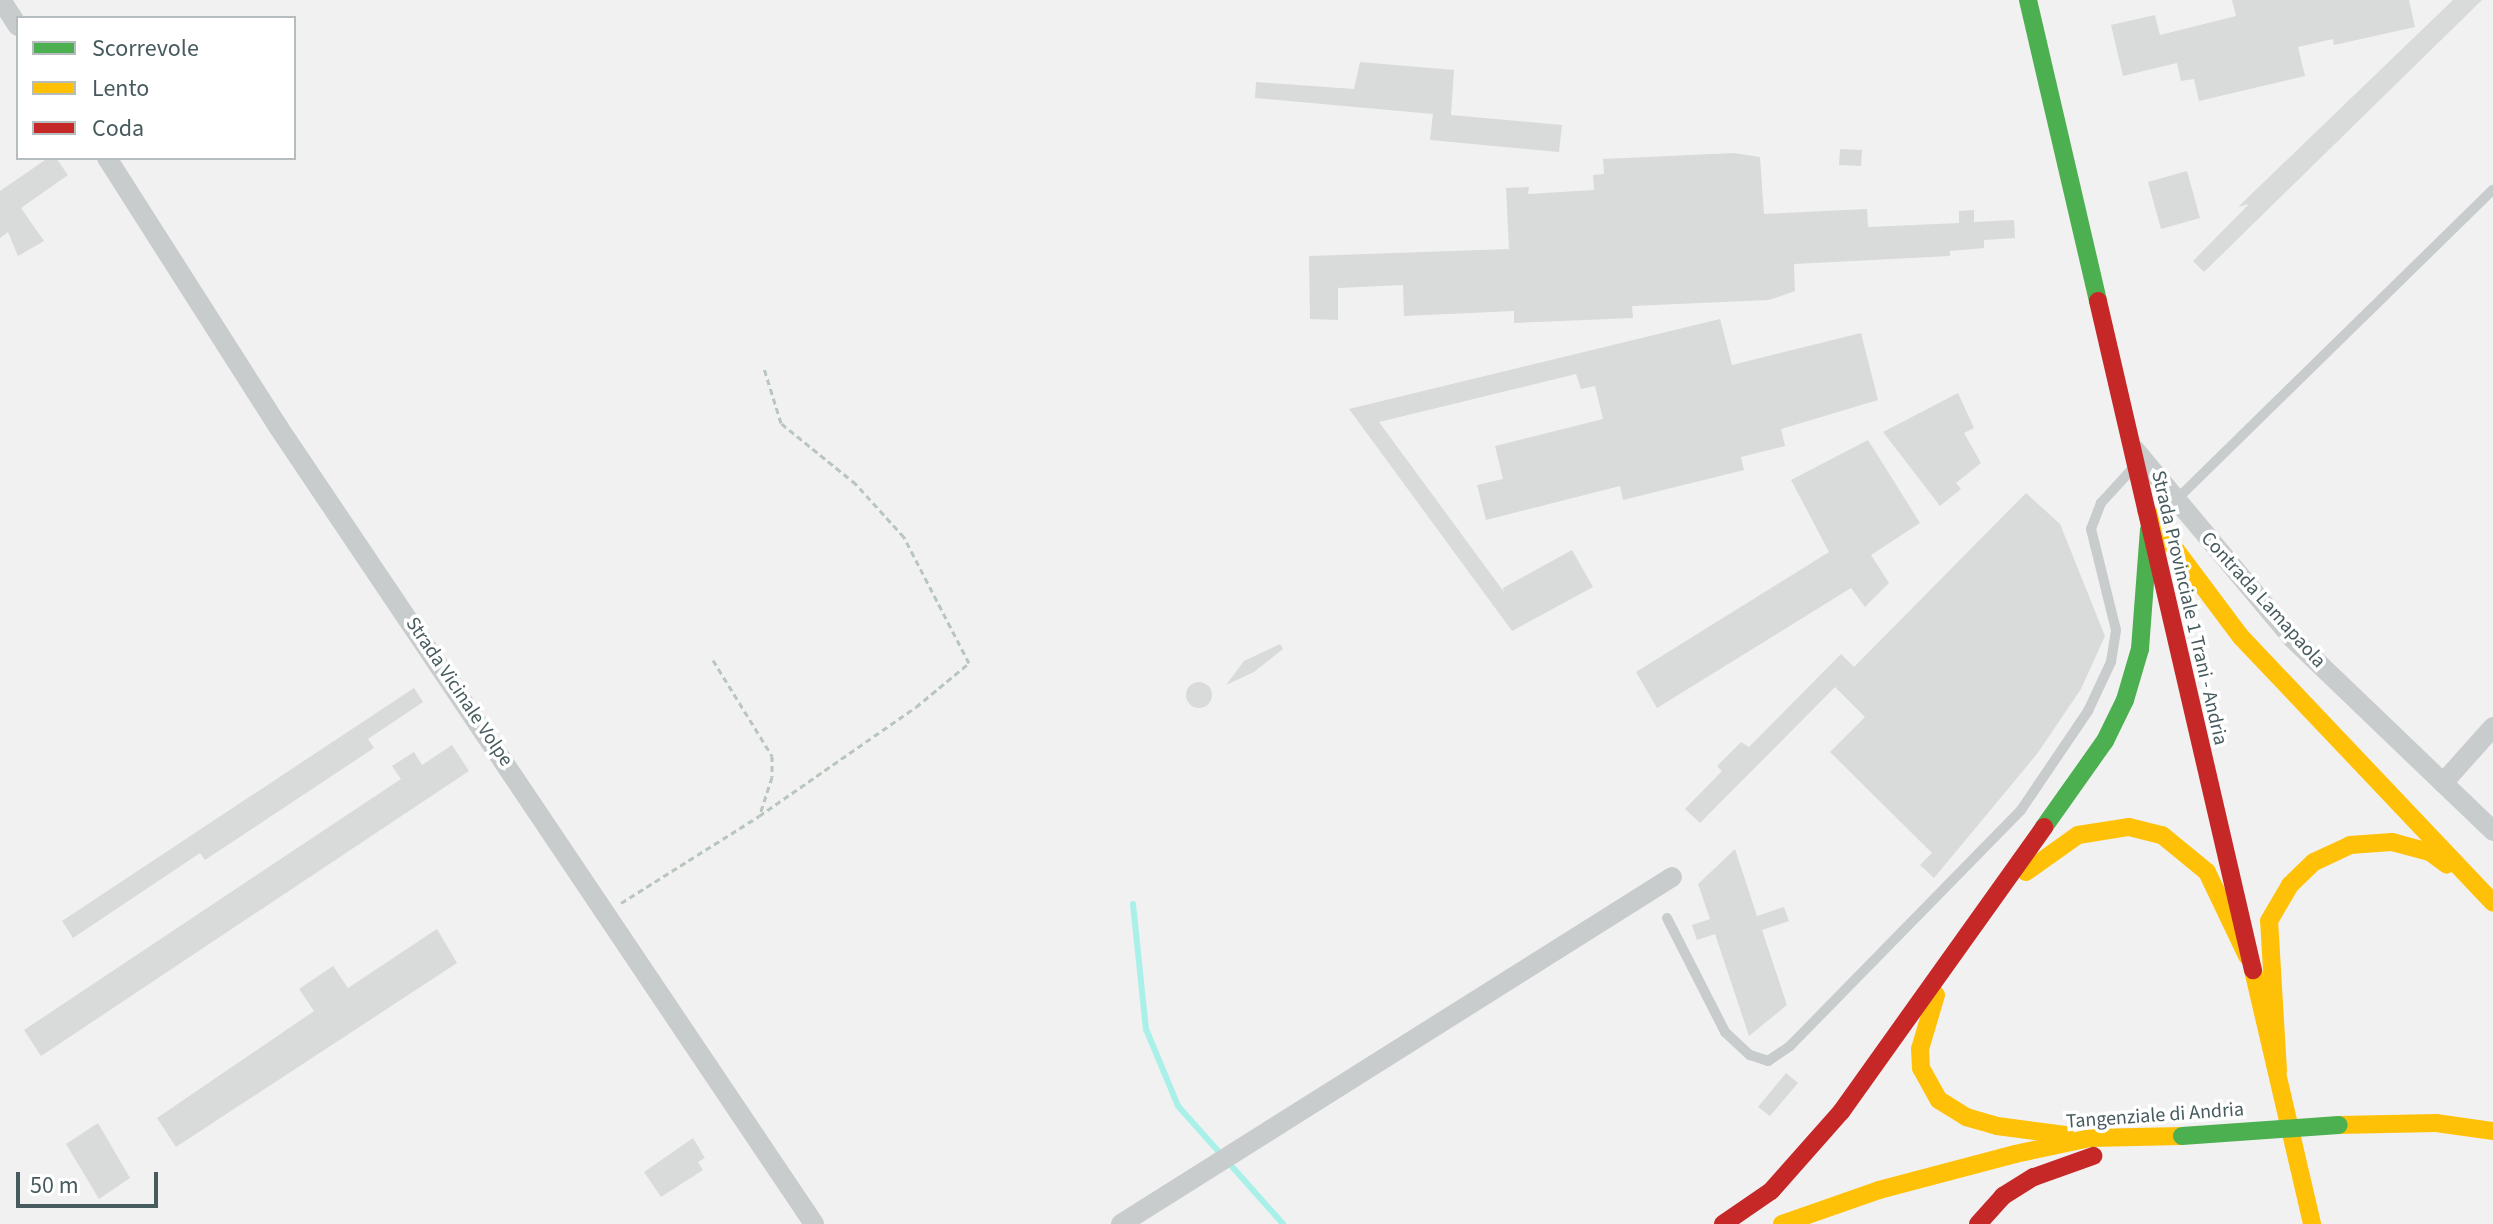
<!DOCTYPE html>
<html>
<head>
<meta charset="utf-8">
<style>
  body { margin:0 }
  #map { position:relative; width:2493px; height:1224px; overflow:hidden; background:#f2f1f1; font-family:"Source Sans 3",sans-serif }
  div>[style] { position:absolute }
  .stream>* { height:6px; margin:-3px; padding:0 3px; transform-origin:3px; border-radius:3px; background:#a9f0e8 }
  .building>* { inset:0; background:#d9dada }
  .round { border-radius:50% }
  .path>* { height:3px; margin-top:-1.5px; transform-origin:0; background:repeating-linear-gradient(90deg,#b8c6bd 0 6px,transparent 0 10px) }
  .lane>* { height:10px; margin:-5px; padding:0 5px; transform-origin:5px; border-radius:5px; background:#c8cccd }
  .street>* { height:20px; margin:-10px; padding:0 10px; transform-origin:10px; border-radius:10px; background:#c8cccd }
  .fast>* { height:18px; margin:-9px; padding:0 9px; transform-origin:9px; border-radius:9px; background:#4caf50 }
  .slow>* { height:18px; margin:-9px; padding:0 9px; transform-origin:9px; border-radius:9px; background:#ffc107 }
  .jam>* { height:18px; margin:-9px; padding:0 9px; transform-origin:9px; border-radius:9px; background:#c62828 }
  .fast-bridge>* { height:18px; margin:-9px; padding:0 9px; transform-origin:9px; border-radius:9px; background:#4caf50 }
  span { translate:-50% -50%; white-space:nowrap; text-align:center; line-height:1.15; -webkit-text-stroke:7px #fff; paint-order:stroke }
  .street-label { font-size:20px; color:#475b5f }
  .legend { position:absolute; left:16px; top:16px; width:280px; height:144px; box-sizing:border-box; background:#fff; border:2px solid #b5bdbf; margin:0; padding:10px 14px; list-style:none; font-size:24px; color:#475b5f }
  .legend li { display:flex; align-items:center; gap:16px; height:40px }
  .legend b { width:40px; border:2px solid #b5bdbf }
  .scale { position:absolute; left:16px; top:1172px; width:142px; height:36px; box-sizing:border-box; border:4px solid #475b5f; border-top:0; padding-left:10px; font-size:24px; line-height:28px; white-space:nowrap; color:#475b5f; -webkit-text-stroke:6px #fff; paint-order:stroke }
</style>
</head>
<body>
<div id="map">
  <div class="stream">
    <div style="left:1133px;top:904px;width:126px;rotate:84.1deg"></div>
    <div style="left:1146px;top:1029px;width:83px;rotate:67.4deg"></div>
    <div style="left:1178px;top:1106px;width:158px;rotate:48.3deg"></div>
  </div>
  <div class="building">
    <div style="clip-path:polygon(2232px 0,2409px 0,2415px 27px,2334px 45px,2333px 39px,2298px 47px,2305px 76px,2199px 101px,2194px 79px,2181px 81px,2177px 63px,2123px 76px,2111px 25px,2155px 15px,2160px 35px,2236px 16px)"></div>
    <div style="clip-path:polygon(2453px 0,2482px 0,2204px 272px,2193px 261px,2249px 204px,2238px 207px)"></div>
    <div style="clip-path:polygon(1360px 62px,1454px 70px,1451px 115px,1562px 125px,1559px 152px,1430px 140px,1433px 114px,1255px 98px,1256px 82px,1354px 89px)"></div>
    <div style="clip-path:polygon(1840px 149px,1862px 150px,1861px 166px,1839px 165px)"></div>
    <div style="clip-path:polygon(1734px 153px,1760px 157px,1764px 214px,1867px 209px,1868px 227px,1959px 223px,1959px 211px,1974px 210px,1974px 222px,2014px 220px,2015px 238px,1984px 240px,1984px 248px,1950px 251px,1950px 256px,1794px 264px,1795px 291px,1769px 300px,1632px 306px,1633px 318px,1514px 323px,1514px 311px,1404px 316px,1403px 285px,1338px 288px,1338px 320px,1310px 319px,1309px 256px,1509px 249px,1506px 188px,1529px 187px,1528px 194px,1594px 190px,1593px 175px,1604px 174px,1603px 159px)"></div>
    <div style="clip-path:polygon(48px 158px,56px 158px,68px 175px,21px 208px,44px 241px,18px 256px,8px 232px,0 238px,0 191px)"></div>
    <div style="clip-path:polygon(2187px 171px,2200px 218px,2161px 229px,2148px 182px)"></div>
    <div style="clip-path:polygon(1720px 319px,1732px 365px,1861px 333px,1878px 400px,1781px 429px,1785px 446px,1741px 457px,1744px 470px,1623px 500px,1620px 486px,1486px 520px,1477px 485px,1503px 479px,1495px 446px,1603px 419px,1595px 386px,1581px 389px,1576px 374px,1379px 422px,1504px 592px,1503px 588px,1572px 550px,1593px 587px,1512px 631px,1349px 409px)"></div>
    <div style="clip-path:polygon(1958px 393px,1974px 428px,1964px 433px,1981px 463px,1956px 483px,1961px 489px,1940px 506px,1883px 432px)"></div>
    <div style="clip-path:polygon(1868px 440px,1920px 523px,1871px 555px,1889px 583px,1865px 607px,1851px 588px,1657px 708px,1636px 672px,1829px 552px,1791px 480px)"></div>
    <div style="clip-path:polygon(2026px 493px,2060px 524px,2105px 636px,2081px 689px,2037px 754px,1934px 878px,1920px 865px,1932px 853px,1830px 752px,1865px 717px,1835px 687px,1700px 823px,1685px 809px,1722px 771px,1717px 766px,1741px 742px,1749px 747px,1841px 654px,1854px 667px)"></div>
    <div style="clip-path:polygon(1280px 644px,1283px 649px,1254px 672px,1226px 685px,1244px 661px)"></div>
    <div class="round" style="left:1186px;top:682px;width:26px;height:26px"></div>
    <div style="clip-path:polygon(414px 688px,423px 702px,368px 739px,374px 748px,205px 860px,200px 853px,73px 938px,62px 921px)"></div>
    <div style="clip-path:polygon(452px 745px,469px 771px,41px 1056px,24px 1030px,401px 779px,392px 766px,414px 752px,422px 765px)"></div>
    <div style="clip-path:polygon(1735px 849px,1757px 916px,1784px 907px,1789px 921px,1762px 930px,1787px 1005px,1749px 1036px,1715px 934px,1697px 940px,1692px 925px,1710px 919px,1698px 884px)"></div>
    <div style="clip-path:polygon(437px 929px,457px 963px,176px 1147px,157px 1118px,314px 1011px,299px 989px,333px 966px,348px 988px)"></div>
    <div style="clip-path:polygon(1786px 1073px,1798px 1083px,1770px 1116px,1758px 1107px)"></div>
    <div style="clip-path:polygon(98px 1123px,130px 1178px,99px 1199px,66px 1144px)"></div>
    <div style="clip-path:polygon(693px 1138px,705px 1158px,698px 1162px,703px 1170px,661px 1197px,644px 1172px)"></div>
  </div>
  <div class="path">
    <div style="left:713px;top:660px;width:113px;rotate:58.4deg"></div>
    <div style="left:772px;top:756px;width:21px;rotate:90deg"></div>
    <div style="left:772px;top:777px;width:39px;rotate:108deg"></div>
    <div style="left:621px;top:903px;width:163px;rotate:-32.2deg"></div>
    <div style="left:759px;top:816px;width:191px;rotate:-34.8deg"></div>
    <div style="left:916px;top:707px;width:69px;rotate:-39.7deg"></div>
    <div style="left:969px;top:663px;width:142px;rotate:-117.3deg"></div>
    <div style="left:904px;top:537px;width:72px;rotate:-132.2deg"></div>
    <div style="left:856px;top:484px;width:97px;rotate:-140.9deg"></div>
    <div style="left:781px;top:423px;width:58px;rotate:-107.2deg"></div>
  </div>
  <div class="lane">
    <div style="left:2175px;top:501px;width:445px;rotate:-44.4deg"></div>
    <div style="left:1667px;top:918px;width:128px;rotate:63deg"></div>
    <div style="left:1725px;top:1032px;width:34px;rotate:43deg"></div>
    <div style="left:1750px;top:1055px;width:19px;rotate:18deg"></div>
    <div style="left:1768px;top:1061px;width:27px;rotate:-34deg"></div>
    <div style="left:1790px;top:1046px;width:330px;rotate:-45.6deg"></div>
    <div style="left:2021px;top:810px;width:120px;rotate:-55.9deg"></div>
    <div style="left:2088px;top:711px;width:54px;rotate:-64.9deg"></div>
    <div style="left:2111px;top:662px;width:32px;rotate:-81deg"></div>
    <div style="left:2116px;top:630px;width:104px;rotate:-103.9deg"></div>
    <div style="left:2091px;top:529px;width:28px;rotate:-69deg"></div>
    <div style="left:2101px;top:503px;width:46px;rotate:-47.6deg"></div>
  </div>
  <div class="street">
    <div style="left:1px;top:0;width:31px;rotate:57deg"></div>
    <div style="left:107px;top:158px;width:320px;rotate:57.5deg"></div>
    <div style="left:279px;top:428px;width:959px;rotate:56.09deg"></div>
    <div style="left:2135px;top:450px;width:245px;rotate:50.1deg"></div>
    <div style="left:2292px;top:638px;width:279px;rotate:43.8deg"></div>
    <div style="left:2443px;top:783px;width:75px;rotate:-48.2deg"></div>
    <div style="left:1121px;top:1224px;width:651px;rotate:-32.2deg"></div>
  </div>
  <div class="fast">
    <div style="left:2028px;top:0;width:309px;rotate:76.9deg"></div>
    <div style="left:2044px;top:827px;width:105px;rotate:-54.7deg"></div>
    <div style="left:2105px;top:741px;width:46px;rotate:-64deg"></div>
    <div style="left:2125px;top:700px;width:53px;rotate:-73.6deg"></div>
    <div style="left:2140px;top:649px;width:120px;rotate:-85.7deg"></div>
  </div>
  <div class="slow">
    <div style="left:2146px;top:510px;width:159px;rotate:53.2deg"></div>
    <div style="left:2241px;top:637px;width:366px;rotate:46.5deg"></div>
    <div style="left:2026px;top:872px;width:64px;rotate:-35.4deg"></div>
    <div style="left:2078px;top:835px;width:52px;rotate:-8.9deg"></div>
    <div style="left:2129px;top:827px;width:34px;rotate:14deg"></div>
    <div style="left:2162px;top:835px;width:58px;rotate:39.4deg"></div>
    <div style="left:2207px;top:872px;width:93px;rotate:64.5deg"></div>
    <div style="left:2253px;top:970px;width:261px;rotate:76.9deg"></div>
    <div style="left:1936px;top:995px;width:56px;rotate:106.5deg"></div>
    <div style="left:1920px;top:1049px;width:19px;rotate:87deg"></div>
    <div style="left:1921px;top:1068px;width:37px;rotate:61deg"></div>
    <div style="left:1939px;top:1100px;width:32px;rotate:32deg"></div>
    <div style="left:1966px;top:1117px;width:32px;rotate:16deg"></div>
    <div style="left:1997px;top:1126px;width:69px;rotate:7.5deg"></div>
    <div style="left:2278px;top:1071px;width:150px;rotate:-93.4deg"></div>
    <div style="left:2269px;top:921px;width:42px;rotate:-59.7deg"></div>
    <div style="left:2290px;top:885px;width:33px;rotate:-44deg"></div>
    <div style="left:2314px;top:862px;width:40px;rotate:-25deg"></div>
    <div style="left:2350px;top:845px;width:42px;rotate:-4.1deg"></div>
    <div style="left:2392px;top:842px;width:39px;rotate:15deg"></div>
    <div style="left:2430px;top:852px;width:21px;rotate:37deg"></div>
    <div style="left:2339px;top:1125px;width:97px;rotate:-1.2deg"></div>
    <div style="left:2436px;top:1123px;width:58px;rotate:8deg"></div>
    <div style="left:1782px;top:1224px;width:103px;rotate:-19.3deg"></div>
    <div style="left:1879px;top:1190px;width:141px;rotate:-14.8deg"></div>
    <div style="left:2015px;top:1154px;width:77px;rotate:-12deg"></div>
    <div style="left:2090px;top:1138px;width:92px;rotate:-1.2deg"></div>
  </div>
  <div class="jam">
    <div style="left:2098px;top:301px;width:687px;rotate:76.96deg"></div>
    <div style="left:1723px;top:1224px;width:58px;rotate:-34.5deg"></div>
    <div style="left:1771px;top:1191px;width:106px;rotate:-48.5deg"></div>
    <div style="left:1841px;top:1112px;width:350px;rotate:-54.5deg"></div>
    <div style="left:1978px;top:1224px;width:38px;rotate:-48deg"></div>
    <div style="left:2003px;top:1196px;width:36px;rotate:-32deg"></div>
    <div style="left:2034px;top:1177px;width:63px;rotate:-19.6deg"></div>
  </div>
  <div class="fast-bridge">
    <div style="left:2182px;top:1136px;width:157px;rotate:-4deg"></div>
  </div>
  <div class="street-label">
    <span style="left:2263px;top:600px;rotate:48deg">Contrada Lamapaola</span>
    <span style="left:2189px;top:608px;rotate:77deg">Strada Provinciale 1 Trani - Andria</span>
    <span style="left:459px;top:692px;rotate:56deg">Strada Vicinale Volpe</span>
    <span style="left:2155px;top:1116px;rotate:-4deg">Tangenziale di Andria</span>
  </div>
  <ul class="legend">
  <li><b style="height:10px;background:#4caf50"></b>Scorrevole</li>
  <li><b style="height:10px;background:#ffc107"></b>Lento</li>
  <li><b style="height:10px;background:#c62828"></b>Coda</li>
  </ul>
  <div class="scale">50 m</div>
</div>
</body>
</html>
